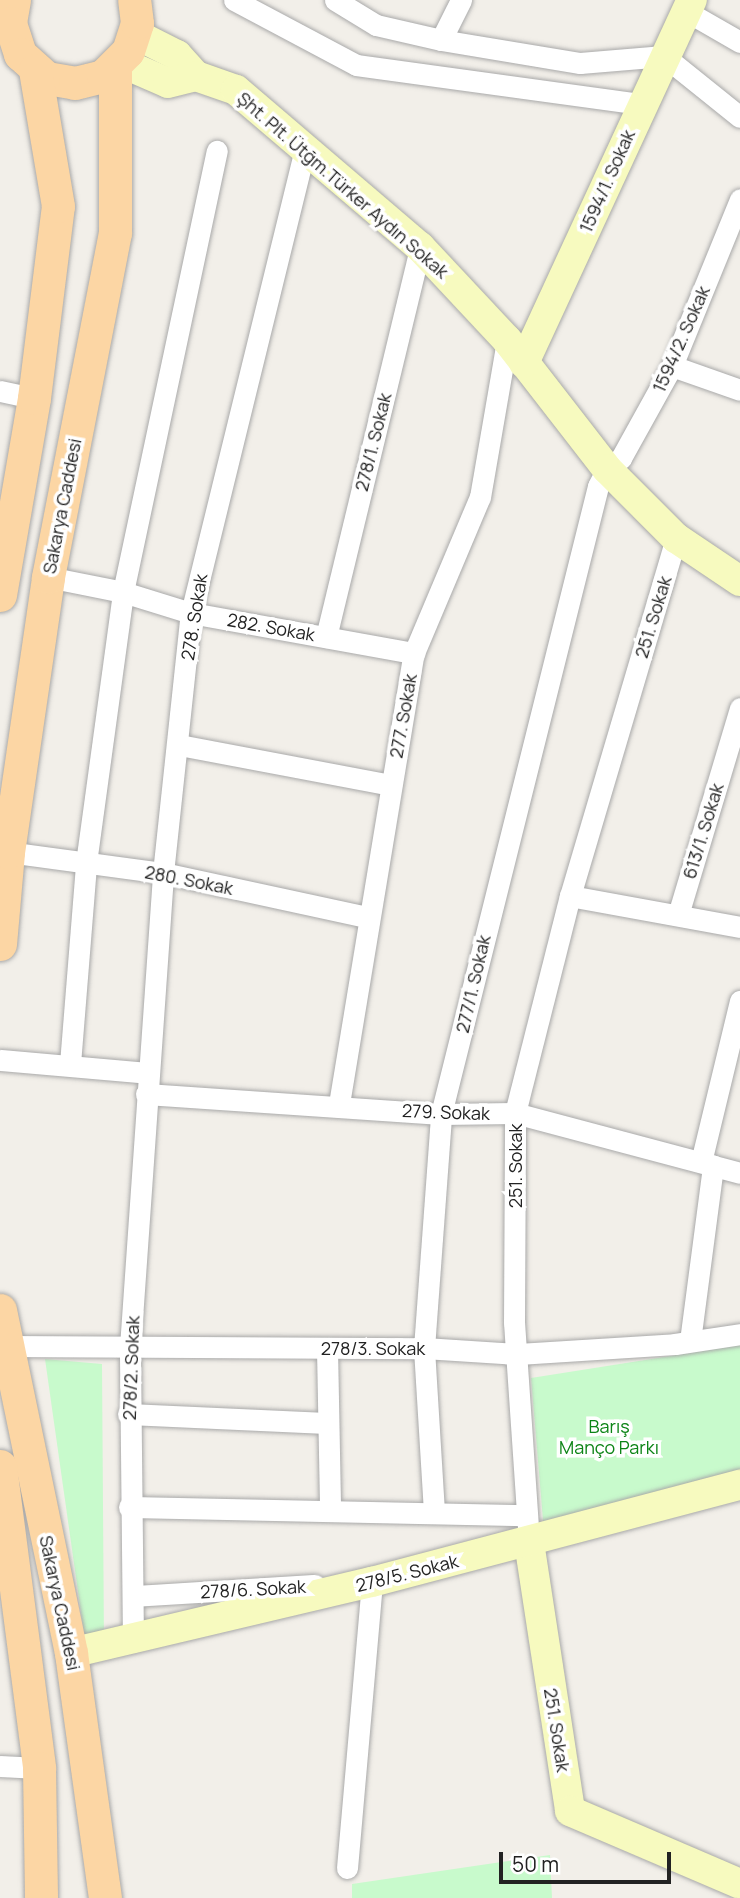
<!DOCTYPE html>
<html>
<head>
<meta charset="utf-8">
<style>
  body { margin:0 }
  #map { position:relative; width:740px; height:1898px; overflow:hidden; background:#f2efe9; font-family:Manrope,sans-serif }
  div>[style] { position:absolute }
  .park>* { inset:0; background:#c8facc }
  .roads { filter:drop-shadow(0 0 2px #a9a9a9) drop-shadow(0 0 2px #a9a9a9) }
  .street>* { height:21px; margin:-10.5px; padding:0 10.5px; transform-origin:10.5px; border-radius:10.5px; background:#fff }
  .secondary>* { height:30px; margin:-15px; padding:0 15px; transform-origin:15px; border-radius:15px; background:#f7fabf }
  .primary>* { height:33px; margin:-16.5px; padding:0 16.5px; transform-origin:16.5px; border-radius:16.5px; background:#fcd6a4 }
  span { translate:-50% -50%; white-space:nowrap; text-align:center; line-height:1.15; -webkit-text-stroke:7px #fff; paint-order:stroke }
  .street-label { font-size:18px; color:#222 }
  .park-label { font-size:18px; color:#0c8416 }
  .scale { position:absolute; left:499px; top:1852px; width:172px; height:32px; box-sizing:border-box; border:4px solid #222; border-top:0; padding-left:9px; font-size:21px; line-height:24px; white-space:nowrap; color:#222; -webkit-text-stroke:5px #fff; paint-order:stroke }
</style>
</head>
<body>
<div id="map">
  <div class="park">
    <div style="clip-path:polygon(740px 1345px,740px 1473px,544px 1532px,531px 1378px)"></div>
    <div style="clip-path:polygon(45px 1359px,102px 1364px,104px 1646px,86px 1648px)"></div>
    <div style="clip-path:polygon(550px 1855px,552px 1898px,352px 1898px,352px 1884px)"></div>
  </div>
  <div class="roads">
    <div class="street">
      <div style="left:234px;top:0;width:138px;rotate:28deg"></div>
      <div style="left:356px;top:65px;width:288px;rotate:7.8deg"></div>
      <div style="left:335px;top:0;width:48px;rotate:31.4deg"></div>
      <div style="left:376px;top:25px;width:67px;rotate:13deg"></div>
      <div style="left:441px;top:40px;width:141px;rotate:9.4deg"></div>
      <div style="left:580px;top:63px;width:84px;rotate:-4.8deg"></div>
      <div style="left:664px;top:56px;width:97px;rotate:38.8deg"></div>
      <div style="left:686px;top:11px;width:62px;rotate:29.9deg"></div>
      <div style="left:441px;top:40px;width:45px;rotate:-63.4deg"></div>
      <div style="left:672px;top:366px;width:72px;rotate:19.4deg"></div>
      <div style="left:0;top:391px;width:35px;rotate:12deg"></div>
      <div style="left:48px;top:577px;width:76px;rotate:11.3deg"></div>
      <div style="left:123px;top:592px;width:71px;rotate:17.2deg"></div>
      <div style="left:191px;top:613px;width:227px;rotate:10.2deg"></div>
      <div style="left:326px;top:637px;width:401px;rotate:-76.4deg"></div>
      <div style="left:179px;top:745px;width:216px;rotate:10.7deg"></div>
      <div style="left:8px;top:852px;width:156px;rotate:7.7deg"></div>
      <div style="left:163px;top:873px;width:209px;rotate:12.2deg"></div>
      <div style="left:570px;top:896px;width:173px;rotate:10.3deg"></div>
      <div style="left:678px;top:915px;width:216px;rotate:-73.3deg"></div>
      <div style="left:0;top:1060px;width:149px;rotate:5deg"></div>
      <div style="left:70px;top:1064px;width:202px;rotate:-85.4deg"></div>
      <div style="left:86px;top:863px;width:274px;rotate:-82.2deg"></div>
      <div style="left:123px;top:592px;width:451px;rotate:-78deg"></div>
      <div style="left:146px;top:1094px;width:296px;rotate:3.9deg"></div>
      <div style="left:441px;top:1114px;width:74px;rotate:-0.8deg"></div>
      <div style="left:515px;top:1113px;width:233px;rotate:14.9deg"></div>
      <div style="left:339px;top:1104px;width:457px;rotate:-80.6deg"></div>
      <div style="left:414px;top:653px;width:169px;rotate:-67.1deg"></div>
      <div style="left:480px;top:497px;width:159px;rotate:-80.2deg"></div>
      <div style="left:701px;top:1162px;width:166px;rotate:-76.4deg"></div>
      <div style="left:690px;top:1341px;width:177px;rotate:-82.5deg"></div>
      <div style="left:5px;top:1346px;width:419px;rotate:0.3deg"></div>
      <div style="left:424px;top:1348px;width:94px;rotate:3.7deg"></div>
      <div style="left:518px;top:1354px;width:157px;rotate:-3.6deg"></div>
      <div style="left:675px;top:1344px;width:66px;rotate:-8.7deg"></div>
      <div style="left:327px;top:1348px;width:161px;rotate:88.9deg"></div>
      <div style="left:128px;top:1414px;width:199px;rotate:2.6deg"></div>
      <div style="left:129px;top:1507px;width:398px;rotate:1.2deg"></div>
      <div style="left:434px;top:1512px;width:164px;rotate:-93.5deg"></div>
      <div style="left:424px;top:1348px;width:235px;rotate:-85.8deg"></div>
      <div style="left:441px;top:1114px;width:647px;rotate:-75.96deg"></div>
      <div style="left:598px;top:486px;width:19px;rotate:-62deg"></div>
      <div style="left:607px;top:469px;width:18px;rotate:-38deg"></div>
      <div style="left:621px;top:458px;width:105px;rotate:-61deg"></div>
      <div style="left:672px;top:366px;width:180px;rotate:-67.8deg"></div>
      <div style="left:529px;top:1542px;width:221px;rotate:-93.9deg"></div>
      <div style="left:514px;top:1322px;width:209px;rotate:-89.7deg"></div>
      <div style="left:515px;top:1113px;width:224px;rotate:-75.8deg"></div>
      <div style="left:570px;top:896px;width:373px;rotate:-73.5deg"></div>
      <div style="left:134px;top:1596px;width:181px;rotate:-3.5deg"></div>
      <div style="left:133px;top:1642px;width:295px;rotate:-90.6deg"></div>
      <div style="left:130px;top:1347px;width:475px;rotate:-86deg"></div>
      <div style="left:163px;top:873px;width:262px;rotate:-83.9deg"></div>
      <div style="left:191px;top:613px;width:477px;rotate:-76.2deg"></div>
      <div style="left:0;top:1766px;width:39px;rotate:3deg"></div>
      <div style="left:347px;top:1868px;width:287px;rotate:-85deg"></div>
      <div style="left:372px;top:1582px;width:11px;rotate:175deg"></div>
    </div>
    <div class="secondary">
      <div style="left:135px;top:34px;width:47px;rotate:26.6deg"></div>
      <div style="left:177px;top:55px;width:28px;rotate:48deg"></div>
      <div style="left:196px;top:76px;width:42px;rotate:19.3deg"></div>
      <div style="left:236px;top:90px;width:242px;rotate:40.5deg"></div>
      <div style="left:420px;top:247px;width:127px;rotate:46.9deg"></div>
      <div style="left:507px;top:340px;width:163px;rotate:52.2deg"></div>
      <div style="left:607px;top:469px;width:98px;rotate:45deg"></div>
      <div style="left:676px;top:538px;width:77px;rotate:33.9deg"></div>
      <div style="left:120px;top:62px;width:52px;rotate:23.6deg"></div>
      <div style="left:168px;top:83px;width:29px;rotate:-14deg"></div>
      <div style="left:524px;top:363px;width:400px;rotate:-65.2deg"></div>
      <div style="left:529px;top:1542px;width:272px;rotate:81.3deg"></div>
      <div style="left:570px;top:1811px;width:185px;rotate:23.2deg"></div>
      <div style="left:71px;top:1653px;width:309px;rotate:-13.3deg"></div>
      <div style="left:372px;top:1582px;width:381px;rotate:-14.8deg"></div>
    </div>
    <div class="primary">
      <div style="left:14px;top:0;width:23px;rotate:100deg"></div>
      <div style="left:10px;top:23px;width:33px;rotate:72deg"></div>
      <div style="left:20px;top:54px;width:36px;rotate:42deg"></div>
      <div style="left:47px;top:78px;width:28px;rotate:10deg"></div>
      <div style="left:75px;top:83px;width:29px;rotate:-14deg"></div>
      <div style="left:103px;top:76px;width:35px;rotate:-45deg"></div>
      <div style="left:128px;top:51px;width:29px;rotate:-72deg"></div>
      <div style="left:137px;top:23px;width:23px;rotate:-97deg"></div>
      <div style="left:0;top:595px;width:200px;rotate:-80.2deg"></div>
      <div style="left:34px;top:398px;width:193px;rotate:-82.9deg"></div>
      <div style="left:58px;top:206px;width:138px;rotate:-99.6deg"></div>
      <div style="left:0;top:944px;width:92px;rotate:-85deg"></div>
      <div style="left:8px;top:852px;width:278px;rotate:-81.7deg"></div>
      <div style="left:48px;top:577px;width:350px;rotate:-79deg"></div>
      <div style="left:115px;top:233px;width:165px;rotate:-90deg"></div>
      <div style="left:0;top:1310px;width:350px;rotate:78.3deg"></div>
      <div style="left:71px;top:1653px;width:247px;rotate:82.1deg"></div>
      <div style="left:0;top:1466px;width:305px;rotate:82.6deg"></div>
      <div style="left:39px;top:1768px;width:130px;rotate:89.1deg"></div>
    </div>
  </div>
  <div class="street-label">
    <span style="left:607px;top:181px;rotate:-66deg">1594/1. Sokak</span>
    <span style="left:343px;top:185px;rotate:41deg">Şht. Plt. Ütğm.Türker Aydın Sokak</span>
    <span style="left:681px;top:339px;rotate:-66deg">1594/2. Sokak</span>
    <span style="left:373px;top:442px;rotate:-76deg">278/1. Sokak</span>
    <span style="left:62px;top:506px;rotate:-79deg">Sakarya Caddesi</span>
    <span style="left:194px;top:617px;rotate:-81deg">278. Sokak</span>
    <span style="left:653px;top:617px;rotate:-73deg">251. Sokak</span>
    <span style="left:271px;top:627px;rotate:10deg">282. Sokak</span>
    <span style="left:403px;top:716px;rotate:-80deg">277. Sokak</span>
    <span style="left:703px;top:831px;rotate:-73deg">613/1. Sokak</span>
    <span style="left:189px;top:880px;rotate:11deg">280. Sokak</span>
    <span style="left:473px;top:984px;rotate:-77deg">277/1. Sokak</span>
    <span style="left:446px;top:1112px;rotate:2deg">279. Sokak</span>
    <span style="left:515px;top:1166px;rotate:-90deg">251. Sokak</span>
    <span style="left:373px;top:1348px">278/3. Sokak</span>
    <span style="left:131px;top:1368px;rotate:-88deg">278/2. Sokak</span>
    <span style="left:407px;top:1573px;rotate:-14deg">278/5. Sokak</span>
    <span style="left:253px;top:1589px;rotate:-3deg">278/6. Sokak</span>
    <span style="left:60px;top:1603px;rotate:78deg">Sakarya Caddesi</span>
    <span style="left:557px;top:1730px;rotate:81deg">251. Sokak</span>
  </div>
  <div class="park-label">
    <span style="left:609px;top:1437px">Barış<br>Manço Parkı</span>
  </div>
  <div class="scale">50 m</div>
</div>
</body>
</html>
